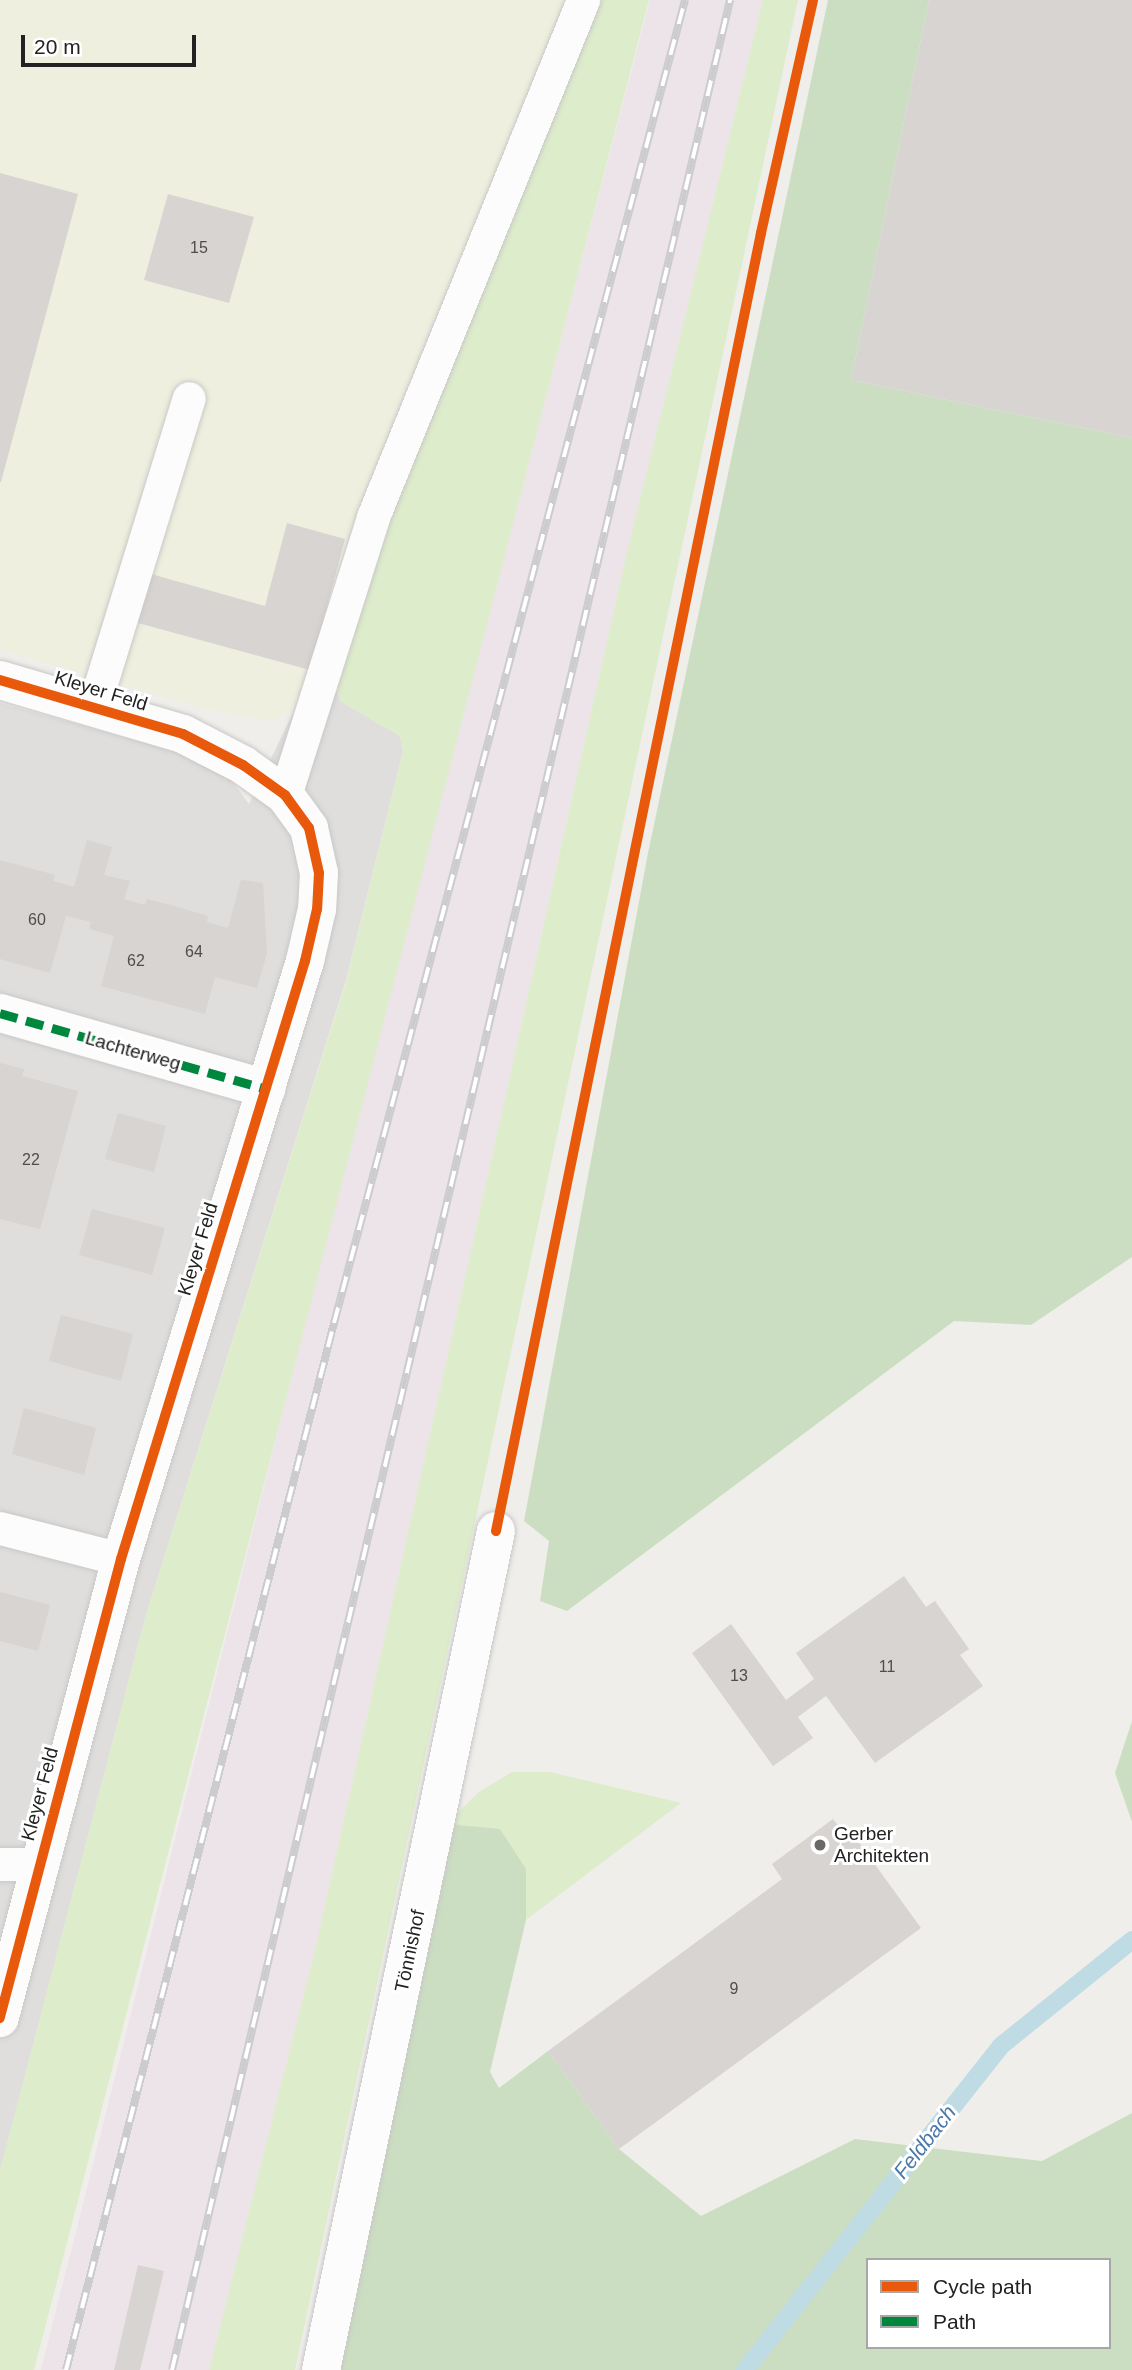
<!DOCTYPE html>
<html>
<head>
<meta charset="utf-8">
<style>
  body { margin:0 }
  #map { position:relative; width:1132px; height:2370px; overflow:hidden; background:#f0eeeb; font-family:Helvetica,sans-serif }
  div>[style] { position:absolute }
  .residential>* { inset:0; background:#dfdedc }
  .industrial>* { inset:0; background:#ede4e9 }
  .farmland>* { inset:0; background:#efefdf }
  .grass>* { inset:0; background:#ddeccb }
  .forest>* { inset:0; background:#cbdec1 }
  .stream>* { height:18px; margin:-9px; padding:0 9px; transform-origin:9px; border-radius:9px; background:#bfdbe3 }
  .building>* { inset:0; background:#d7d4d2 }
  .roads { filter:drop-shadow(0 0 2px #c9c8c7) drop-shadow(0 0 2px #c9c8c7) }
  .lane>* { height:33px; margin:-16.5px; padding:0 16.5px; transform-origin:16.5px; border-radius:16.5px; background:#fdfcfc }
  .street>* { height:38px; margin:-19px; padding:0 19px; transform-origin:19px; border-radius:19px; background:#fdfcfc }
  .rail>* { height:8px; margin-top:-4px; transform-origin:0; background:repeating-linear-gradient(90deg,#fff 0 16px,#ccc 0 32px); box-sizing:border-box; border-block:2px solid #ccc }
  .quiet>* { height:9px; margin-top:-4.5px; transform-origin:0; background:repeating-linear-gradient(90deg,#00873e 0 18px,transparent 0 27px) }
  .cycleway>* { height:10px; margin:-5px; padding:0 5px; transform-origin:5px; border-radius:5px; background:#e8590c }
  .dots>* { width:19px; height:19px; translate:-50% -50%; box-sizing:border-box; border:4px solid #fff; border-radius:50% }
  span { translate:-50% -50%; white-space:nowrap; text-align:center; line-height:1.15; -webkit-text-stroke:6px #fff; paint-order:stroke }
  .number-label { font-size:16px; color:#4f4e4e }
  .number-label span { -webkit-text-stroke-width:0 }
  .street-label { font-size:19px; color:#222 }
  .poi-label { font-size:19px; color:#222 }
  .left { translate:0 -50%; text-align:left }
  .water-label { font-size:21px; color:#4a7aab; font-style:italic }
  .legend { position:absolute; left:866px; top:2258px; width:245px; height:91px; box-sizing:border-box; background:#fff; border:2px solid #a7a7a7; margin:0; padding:9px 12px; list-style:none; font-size:21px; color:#222 }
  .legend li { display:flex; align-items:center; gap:14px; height:35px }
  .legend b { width:35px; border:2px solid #a7a7a7 }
  .scale { position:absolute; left:21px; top:35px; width:175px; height:32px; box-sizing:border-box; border:4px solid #222; border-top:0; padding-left:9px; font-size:21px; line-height:24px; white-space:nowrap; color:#222; -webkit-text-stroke:5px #fff; paint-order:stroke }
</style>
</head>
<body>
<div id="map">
  <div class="residential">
    <div style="clip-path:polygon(337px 690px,340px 701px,400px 736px,403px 752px,346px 980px,146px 1615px,0 2171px,0 703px,178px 752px,229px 777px,249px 804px,292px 715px)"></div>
  </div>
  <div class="industrial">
    <div style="clip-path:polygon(650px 0,763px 0,627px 552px,314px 1954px,209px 2370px,41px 2370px,357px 1118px)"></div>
  </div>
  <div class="farmland">
    <div style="clip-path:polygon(0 0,568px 0,478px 215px,314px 674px,289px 712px,271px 721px,203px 708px,0 650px)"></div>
  </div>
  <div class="grass">
    <div style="clip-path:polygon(594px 0,649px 0,34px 2370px,0 2370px,0 2170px,146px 1615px,346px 982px,403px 752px,400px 736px,340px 701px,335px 675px,354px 604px)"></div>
    <div style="clip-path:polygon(763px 0,798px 0,295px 2370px,209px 2370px,314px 1954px,627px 552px)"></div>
    <div style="clip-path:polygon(512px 1772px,550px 1772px,681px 1803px,526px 1920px,526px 1869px,446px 1824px,479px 1792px)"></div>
  </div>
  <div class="forest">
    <div style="clip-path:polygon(828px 0,929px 0,851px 380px,1132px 438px,1132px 1257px,1031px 1325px,954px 1321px,567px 1611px,540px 1601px,549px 1541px,524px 1521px,648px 853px)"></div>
    <div style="clip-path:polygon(1132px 1721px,1132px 1822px,1115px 1773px)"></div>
    <div style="clip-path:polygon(evenodd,446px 1824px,500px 1829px,526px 1869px,526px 1920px,490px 2072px,499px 2088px,548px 2051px,619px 2149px,701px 2216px,855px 2139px,1042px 2161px,1132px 2113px,1132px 2370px,331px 2370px,446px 1824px,868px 2260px,1109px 2260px,1109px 2347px,868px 2347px,868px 2260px)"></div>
  </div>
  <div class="stream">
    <div style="left:745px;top:2370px;width:414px;rotate:-51.7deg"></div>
    <div style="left:1002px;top:2045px;width:167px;rotate:-38.9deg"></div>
  </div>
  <div class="building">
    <div style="clip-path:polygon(929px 0,1132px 0,1132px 438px,851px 380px)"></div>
    <div style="clip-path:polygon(0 173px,78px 194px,1px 482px,0 482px)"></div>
    <div style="clip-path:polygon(168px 194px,254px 217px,229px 303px,144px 280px)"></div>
    <div style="clip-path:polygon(287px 523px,345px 539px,310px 670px,138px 623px,151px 574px,265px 606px)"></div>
    <div style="clip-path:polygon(87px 840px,112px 847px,104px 875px,130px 881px,124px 899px,145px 905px,147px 899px,178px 907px,208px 916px,207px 922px,228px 928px,241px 880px,263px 883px,267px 953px,257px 988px,215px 977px,205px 1014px,101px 986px,114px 936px,89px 929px,91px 922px,66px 916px,50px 973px,0 959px,0 860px,55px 875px,53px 881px,74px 887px)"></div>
    <div style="clip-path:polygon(0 1063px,24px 1069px,22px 1076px,78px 1091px,40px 1229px,0 1219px)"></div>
    <div style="clip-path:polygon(118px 1113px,166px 1126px,154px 1172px,105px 1159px)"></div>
    <div style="clip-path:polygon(92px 1209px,165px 1228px,152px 1275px,79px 1255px)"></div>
    <div style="clip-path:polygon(61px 1315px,133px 1334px,121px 1381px,49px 1361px)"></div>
    <div style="clip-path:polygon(24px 1408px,96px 1428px,84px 1475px,12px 1454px)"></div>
    <div style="clip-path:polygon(904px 1576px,926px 1607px,935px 1601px,969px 1649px,960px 1655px,983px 1686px,875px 1763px,826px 1696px,798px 1717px,813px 1738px,773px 1766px,692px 1653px,731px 1624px,786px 1700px,814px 1679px,796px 1653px)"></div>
    <div style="clip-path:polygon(0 1592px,50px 1605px,38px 1651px,0 1641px)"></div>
    <div style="clip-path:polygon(833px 1819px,844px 1833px,850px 1830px,921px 1928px,619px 2149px,548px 2051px,782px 1879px,772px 1864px)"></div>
    <div style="clip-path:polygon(138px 2265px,164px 2271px,140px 2370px,114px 2370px)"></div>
  </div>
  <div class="roads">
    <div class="lane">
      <div style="left:94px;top:706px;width:322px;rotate:-72.9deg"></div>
      <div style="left:285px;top:795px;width:292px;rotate:-72.4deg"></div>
      <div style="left:373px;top:517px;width:558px;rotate:-67.89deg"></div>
      <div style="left:0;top:1528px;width:125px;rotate:14.4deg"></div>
      <div style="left:0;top:1864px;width:40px"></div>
    </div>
    <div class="street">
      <div style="left:0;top:680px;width:191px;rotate:16.4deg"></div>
      <div style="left:183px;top:734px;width:68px;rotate:27.3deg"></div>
      <div style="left:243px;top:765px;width:52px;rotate:35.5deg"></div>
      <div style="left:285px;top:795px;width:41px;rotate:54deg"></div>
      <div style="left:309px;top:828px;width:46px;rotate:77.5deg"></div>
      <div style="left:319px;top:873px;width:36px;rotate:93deg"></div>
      <div style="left:317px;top:909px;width:53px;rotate:103deg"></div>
      <div style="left:305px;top:961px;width:626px;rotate:107.1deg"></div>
      <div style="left:121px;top:1559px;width:475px;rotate:104.8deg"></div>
      <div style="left:0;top:1013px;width:277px;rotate:15.9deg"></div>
      <div style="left:321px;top:2370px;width:857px;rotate:-78.22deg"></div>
    </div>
  </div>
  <div class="rail">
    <div style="left:66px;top:2370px;width:1081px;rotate:-75.64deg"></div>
    <div style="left:334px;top:1323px;width:1369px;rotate:-75.14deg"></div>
    <div style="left:172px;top:2370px;width:2435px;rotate:-76.75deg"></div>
  </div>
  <div class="quiet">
    <div style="left:0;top:1013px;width:277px;rotate:15.9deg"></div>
  </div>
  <div class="cycleway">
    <div style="left:0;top:680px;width:191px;rotate:16.4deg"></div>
    <div style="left:183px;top:734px;width:68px;rotate:27.3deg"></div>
    <div style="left:243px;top:765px;width:52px;rotate:35.5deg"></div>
    <div style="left:285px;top:795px;width:41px;rotate:54deg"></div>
    <div style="left:309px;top:828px;width:46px;rotate:77.5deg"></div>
    <div style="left:319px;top:873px;width:36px;rotate:93deg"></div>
    <div style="left:317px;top:909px;width:53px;rotate:103deg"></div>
    <div style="left:305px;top:961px;width:626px;rotate:107.1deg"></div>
    <div style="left:121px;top:1559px;width:475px;rotate:104.8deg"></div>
    <div style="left:496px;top:1531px;width:1325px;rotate:-78.46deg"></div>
    <div style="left:761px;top:233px;width:239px;rotate:-77.4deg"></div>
  </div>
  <div class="dots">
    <div style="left:820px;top:1845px;background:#6a6968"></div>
  </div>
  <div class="number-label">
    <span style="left:199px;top:248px">15</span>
    <span style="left:37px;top:920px">60</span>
    <span style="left:194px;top:952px">64</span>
    <span style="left:136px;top:961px">62</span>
    <span style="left:31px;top:1160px">22</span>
    <span style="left:887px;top:1667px">11</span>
    <span style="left:739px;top:1676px">13</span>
    <span style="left:734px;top:1989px">9</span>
  </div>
  <div class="street-label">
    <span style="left:101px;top:691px;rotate:17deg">Kleyer Feld</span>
    <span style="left:133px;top:1051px;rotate:16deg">Lachterweg</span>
    <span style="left:198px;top:1249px;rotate:-73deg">Kleyer Feld</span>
    <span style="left:40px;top:1794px;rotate:-75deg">Kleyer Feld</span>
    <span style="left:410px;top:1951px;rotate:-78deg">Tönnishof</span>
  </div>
  <div class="poi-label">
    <span class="left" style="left:834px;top:1845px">Gerber<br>Architekten</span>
  </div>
  <div class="water-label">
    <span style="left:925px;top:2142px;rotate:-52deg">Feldbach</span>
  </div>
  <ul class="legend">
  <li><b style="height:9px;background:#e8590c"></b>Cycle path</li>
  <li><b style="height:9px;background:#00873e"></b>Path</li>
  </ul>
  <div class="scale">20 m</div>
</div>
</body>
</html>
